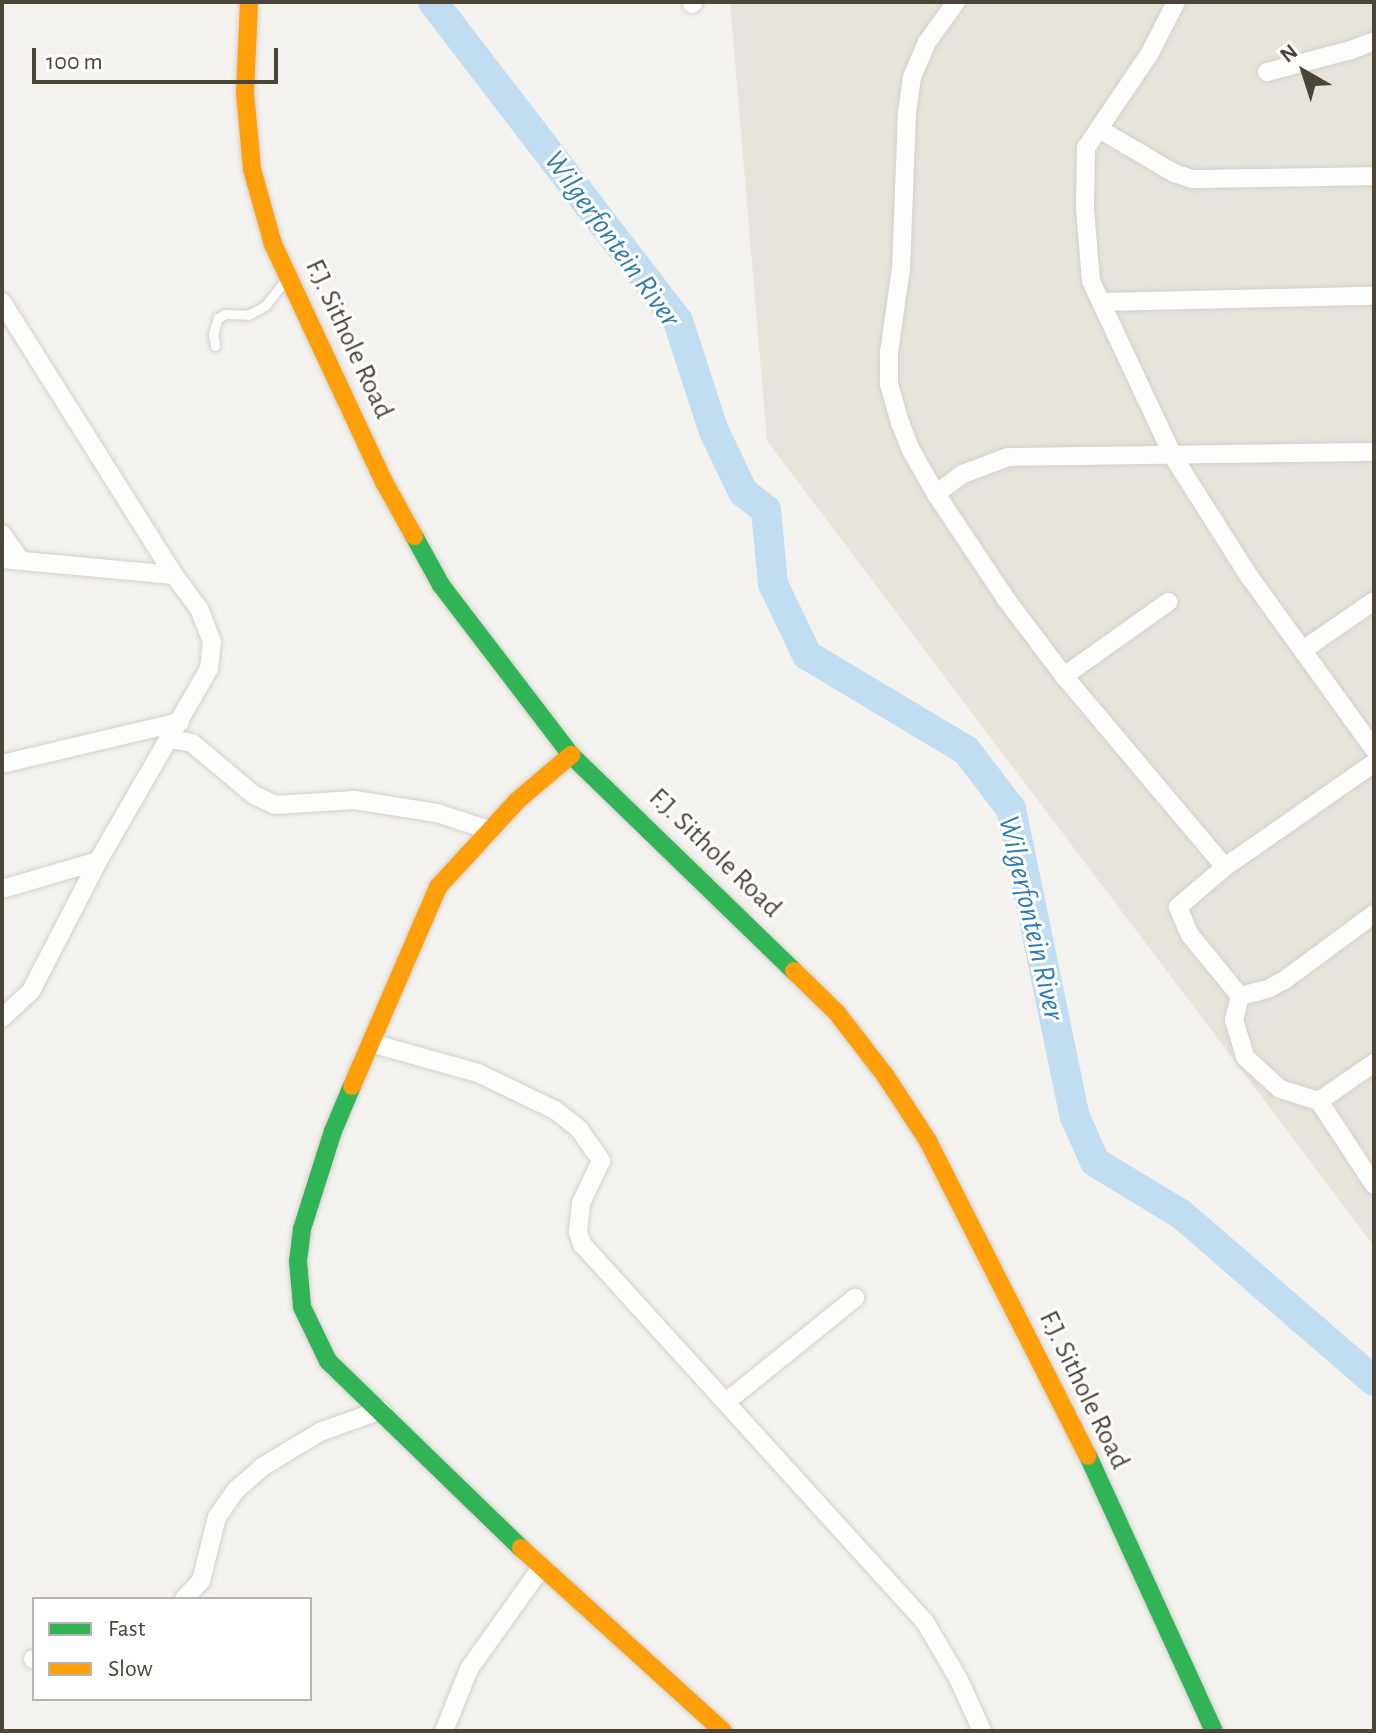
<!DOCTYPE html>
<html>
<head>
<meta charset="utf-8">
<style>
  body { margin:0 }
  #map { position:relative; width:1376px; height:1733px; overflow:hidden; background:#f4f2ee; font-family:"Alegreya Sans",sans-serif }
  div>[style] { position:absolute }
  .residential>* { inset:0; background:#e7e4dc }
  .river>* { height:30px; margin:-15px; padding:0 15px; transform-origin:15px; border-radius:15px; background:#c0ddf1 }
  .roads { filter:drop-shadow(0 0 2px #d2d0cb) drop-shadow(0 0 2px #d2d0cb) }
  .lane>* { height:9px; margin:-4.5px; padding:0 4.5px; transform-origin:4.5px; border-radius:4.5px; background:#fdfdfc }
  .street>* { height:18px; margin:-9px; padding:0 9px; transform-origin:9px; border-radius:9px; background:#fdfdfc }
  .fast>* { height:18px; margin:-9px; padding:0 9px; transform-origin:9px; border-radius:9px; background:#30b455 }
  .slow>* { height:18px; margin:-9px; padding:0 9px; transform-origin:9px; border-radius:9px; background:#ff9f0a }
  span { translate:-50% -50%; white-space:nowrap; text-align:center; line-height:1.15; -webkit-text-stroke:6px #fff; paint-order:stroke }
  .street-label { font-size:28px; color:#4b4439 }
  .water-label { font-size:30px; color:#2e7ab2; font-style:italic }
  .frame { position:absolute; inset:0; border:4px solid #4b4439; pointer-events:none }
  .legend { position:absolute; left:32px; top:1597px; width:280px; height:104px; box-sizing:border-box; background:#fff; border:2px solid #b7b4b0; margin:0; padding:10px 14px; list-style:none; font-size:24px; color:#4b4439 }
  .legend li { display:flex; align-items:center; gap:16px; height:40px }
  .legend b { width:40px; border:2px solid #b7b4b0 }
  .north { position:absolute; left:1264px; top:32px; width:80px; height:80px; -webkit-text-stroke:6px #fff; paint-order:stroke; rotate:321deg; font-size:22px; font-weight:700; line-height:32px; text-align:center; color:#4b4439 }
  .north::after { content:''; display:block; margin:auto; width:28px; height:36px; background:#4b4439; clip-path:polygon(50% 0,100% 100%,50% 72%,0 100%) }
  .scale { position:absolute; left:32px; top:48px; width:246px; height:36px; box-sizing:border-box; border:4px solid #4b4439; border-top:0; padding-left:10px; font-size:24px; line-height:28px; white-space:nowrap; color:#4b4439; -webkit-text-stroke:6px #fff; paint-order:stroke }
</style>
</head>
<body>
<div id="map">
  <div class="residential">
    <div style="clip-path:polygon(730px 2px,1374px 2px,1374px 1246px,767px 441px)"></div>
  </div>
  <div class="river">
    <div style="left:433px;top:2px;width:402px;rotate:52.5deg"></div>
    <div style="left:678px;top:321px;width:114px;rotate:72deg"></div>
    <div style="left:713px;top:429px;width:70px;rotate:64.5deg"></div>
    <div style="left:743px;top:492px;width:29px;rotate:38deg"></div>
    <div style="left:766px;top:510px;width:74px;rotate:84.6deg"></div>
    <div style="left:773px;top:584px;width:79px;rotate:64.4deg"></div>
    <div style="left:807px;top:655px;width:185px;rotate:30.9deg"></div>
    <div style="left:966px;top:750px;width:74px;rotate:52.7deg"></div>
    <div style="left:1011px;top:809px;width:315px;rotate:78.3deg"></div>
    <div style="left:1075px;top:1117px;width:49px;rotate:66deg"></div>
    <div style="left:1095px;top:1162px;width:100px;rotate:31.2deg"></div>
    <div style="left:1181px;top:1214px;width:255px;rotate:40.9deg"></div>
  </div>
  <div class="roads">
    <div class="lane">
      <div style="left:215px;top:346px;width:12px;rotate:-99deg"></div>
      <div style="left:213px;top:334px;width:17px;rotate:-73deg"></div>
      <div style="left:218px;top:318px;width:8px;rotate:-30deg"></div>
      <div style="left:225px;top:314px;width:23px;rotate:2deg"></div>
      <div style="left:248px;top:315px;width:19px;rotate:-28deg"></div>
      <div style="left:265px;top:306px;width:34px;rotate:-52deg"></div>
    </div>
    <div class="street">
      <div style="left:956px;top:2px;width:49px;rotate:125.9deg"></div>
      <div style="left:927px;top:42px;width:38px;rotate:113deg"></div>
      <div style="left:912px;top:77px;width:36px;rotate:98deg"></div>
      <div style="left:907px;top:113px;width:155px;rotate:92.2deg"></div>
      <div style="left:901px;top:268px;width:85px;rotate:98.1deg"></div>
      <div style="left:889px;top:352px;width:32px;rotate:90deg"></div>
      <div style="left:889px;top:384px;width:40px;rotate:74deg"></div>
      <div style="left:900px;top:422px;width:30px;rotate:69deg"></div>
      <div style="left:911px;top:450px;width:51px;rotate:60.4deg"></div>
      <div style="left:936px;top:494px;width:126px;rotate:56.3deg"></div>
      <div style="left:1006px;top:599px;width:96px;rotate:53deg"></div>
      <div style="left:1064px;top:676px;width:250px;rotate:49.9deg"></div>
      <div style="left:1176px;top:2px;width:57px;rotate:117deg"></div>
      <div style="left:1150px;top:53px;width:115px;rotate:124deg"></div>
      <div style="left:1086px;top:148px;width:60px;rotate:91deg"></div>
      <div style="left:1085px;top:208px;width:73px;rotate:85.3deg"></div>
      <div style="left:1091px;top:281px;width:195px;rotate:64.9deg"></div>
      <div style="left:1174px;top:458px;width:140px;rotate:57.6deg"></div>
      <div style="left:1249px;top:576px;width:213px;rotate:54.2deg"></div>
      <div style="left:692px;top:4px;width:3px;rotate:-45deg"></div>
      <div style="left:1267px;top:72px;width:87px;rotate:-14.7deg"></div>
      <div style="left:1351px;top:50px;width:25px;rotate:-21deg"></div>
      <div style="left:1099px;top:129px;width:87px;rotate:30.4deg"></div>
      <div style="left:1174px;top:173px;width:19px;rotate:18deg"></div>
      <div style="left:1192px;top:179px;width:182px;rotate:-0.9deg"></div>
      <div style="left:2px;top:302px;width:323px;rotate:57.8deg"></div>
      <div style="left:174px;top:575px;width:173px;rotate:-174.7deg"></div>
      <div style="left:1101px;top:302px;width:273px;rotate:-1.3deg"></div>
      <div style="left:936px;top:494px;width:34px;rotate:-37deg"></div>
      <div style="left:963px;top:474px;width:48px;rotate:-20.7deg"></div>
      <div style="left:1008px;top:457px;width:366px;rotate:-0.8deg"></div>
      <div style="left:2px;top:534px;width:32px;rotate:55deg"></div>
      <div style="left:1303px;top:650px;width:86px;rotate:-34.6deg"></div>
      <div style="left:1064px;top:676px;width:128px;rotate:-35.4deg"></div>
      <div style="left:170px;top:739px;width:22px;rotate:10deg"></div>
      <div style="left:192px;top:743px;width:81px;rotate:40deg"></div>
      <div style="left:254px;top:795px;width:23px;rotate:25deg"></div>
      <div style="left:275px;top:805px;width:79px;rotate:-3.6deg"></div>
      <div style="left:354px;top:800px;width:84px;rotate:8.9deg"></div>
      <div style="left:437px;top:813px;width:55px;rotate:18.1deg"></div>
      <div style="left:1374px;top:763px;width:182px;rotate:145.1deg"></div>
      <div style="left:1225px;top:867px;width:62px;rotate:139.6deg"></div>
      <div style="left:1178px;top:907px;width:30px;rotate:67deg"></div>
      <div style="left:1190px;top:935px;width:79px;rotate:50.7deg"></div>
      <div style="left:1240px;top:996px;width:25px;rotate:104deg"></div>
      <div style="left:1234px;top:1020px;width:39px;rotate:73deg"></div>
      <div style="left:1245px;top:1057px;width:47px;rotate:42.4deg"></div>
      <div style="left:1280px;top:1089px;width:41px;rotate:17.1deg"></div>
      <div style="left:1319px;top:1101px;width:100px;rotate:56.8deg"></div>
      <div style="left:2px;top:764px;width:183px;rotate:-13.3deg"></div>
      <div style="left:2px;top:889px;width:100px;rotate:-16.3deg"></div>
      <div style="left:1240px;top:996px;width:29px;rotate:-14deg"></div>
      <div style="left:1268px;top:989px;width:21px;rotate:-29deg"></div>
      <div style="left:1286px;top:979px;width:109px;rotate:-36.5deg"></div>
      <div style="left:2px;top:1018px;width:40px;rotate:-43deg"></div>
      <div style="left:31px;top:991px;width:146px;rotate:-62.7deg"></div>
      <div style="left:98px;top:861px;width:222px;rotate:-60deg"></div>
      <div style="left:209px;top:669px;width:27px;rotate:-84deg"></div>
      <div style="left:212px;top:642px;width:34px;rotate:-111deg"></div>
      <div style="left:200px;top:610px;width:44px;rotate:-126.6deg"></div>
      <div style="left:371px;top:1043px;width:111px;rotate:15.7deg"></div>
      <div style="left:478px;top:1073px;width:85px;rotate:25.7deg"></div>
      <div style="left:555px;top:1110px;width:31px;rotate:38deg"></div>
      <div style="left:579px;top:1129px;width:39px;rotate:55deg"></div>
      <div style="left:601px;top:1161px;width:47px;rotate:115.5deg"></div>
      <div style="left:581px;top:1203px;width:29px;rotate:96deg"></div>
      <div style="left:578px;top:1232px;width:13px;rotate:72deg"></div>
      <div style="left:582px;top:1244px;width:510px;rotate:47.78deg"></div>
      <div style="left:925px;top:1622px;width:67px;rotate:59.6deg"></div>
      <div style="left:959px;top:1680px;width:56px;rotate:65.7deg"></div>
      <div style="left:1319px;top:1101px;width:67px;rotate:-34.6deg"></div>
      <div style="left:726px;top:1402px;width:166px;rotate:-38.9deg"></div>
      <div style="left:184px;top:1599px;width:25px;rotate:-47deg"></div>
      <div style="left:201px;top:1581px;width:66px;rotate:-76deg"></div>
      <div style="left:217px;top:1517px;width:33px;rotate:-55deg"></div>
      <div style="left:236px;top:1490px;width:35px;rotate:-41deg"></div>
      <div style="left:262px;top:1467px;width:68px;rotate:-31.1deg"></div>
      <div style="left:320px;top:1432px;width:65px;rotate:-19.8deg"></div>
      <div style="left:33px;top:1659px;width:1px;rotate:45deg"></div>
      <div style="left:444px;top:1731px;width:67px;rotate:-68deg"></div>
      <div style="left:469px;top:1669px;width:124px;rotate:-54.5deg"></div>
    </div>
    <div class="fast">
      <div style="left:414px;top:536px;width:56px;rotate:61.1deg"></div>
      <div style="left:441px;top:585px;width:214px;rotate:52.6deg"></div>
      <div style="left:571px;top:755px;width:310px;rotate:44.1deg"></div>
      <div style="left:352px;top:1086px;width:49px;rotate:112.9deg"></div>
      <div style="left:333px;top:1131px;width:103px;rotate:107.6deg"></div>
      <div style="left:302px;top:1229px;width:32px;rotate:97deg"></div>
      <div style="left:298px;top:1261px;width:46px;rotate:85deg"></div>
      <div style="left:302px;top:1307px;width:60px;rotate:64.3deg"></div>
      <div style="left:328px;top:1361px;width:269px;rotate:44.1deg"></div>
      <div style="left:1088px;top:1456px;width:302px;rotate:65.4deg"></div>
    </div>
    <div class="slow">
      <div style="left:249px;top:2px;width:91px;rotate:92.5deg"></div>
      <div style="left:245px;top:93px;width:76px;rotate:84.7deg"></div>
      <div style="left:252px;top:169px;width:78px;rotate:74.4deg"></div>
      <div style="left:273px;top:244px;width:263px;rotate:65deg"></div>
      <div style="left:384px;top:482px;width:62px;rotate:60.9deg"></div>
      <div style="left:794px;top:971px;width:60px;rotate:44.3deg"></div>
      <div style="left:837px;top:1013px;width:78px;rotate:52.3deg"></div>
      <div style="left:885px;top:1075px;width:79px;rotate:56.9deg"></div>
      <div style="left:928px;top:1141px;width:353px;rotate:63.1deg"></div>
      <div style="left:352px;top:1086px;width:217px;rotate:-66.6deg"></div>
      <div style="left:438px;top:887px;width:118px;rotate:-47.4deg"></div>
      <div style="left:518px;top:800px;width:70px;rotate:-40.3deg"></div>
      <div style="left:521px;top:1548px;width:273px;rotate:42.2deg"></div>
    </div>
  </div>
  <div class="street-label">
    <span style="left:349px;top:339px;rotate:65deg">F.J. Sithole Road</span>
    <span style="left:715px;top:853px;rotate:44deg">F.J. Sithole Road</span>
    <span style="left:1084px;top:1390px;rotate:64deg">F.J. Sithole Road</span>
  </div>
  <div class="water-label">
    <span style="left:612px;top:239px;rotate:54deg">Wilgerfontein River</span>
    <span style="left:1031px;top:918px;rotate:77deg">Wilgerfontein River</span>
  </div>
  <div class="frame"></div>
  <ul class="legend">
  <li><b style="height:10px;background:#30b455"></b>Fast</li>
  <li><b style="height:10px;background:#ff9f0a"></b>Slow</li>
  </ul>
  <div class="north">N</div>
  <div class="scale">100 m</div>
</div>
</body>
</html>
